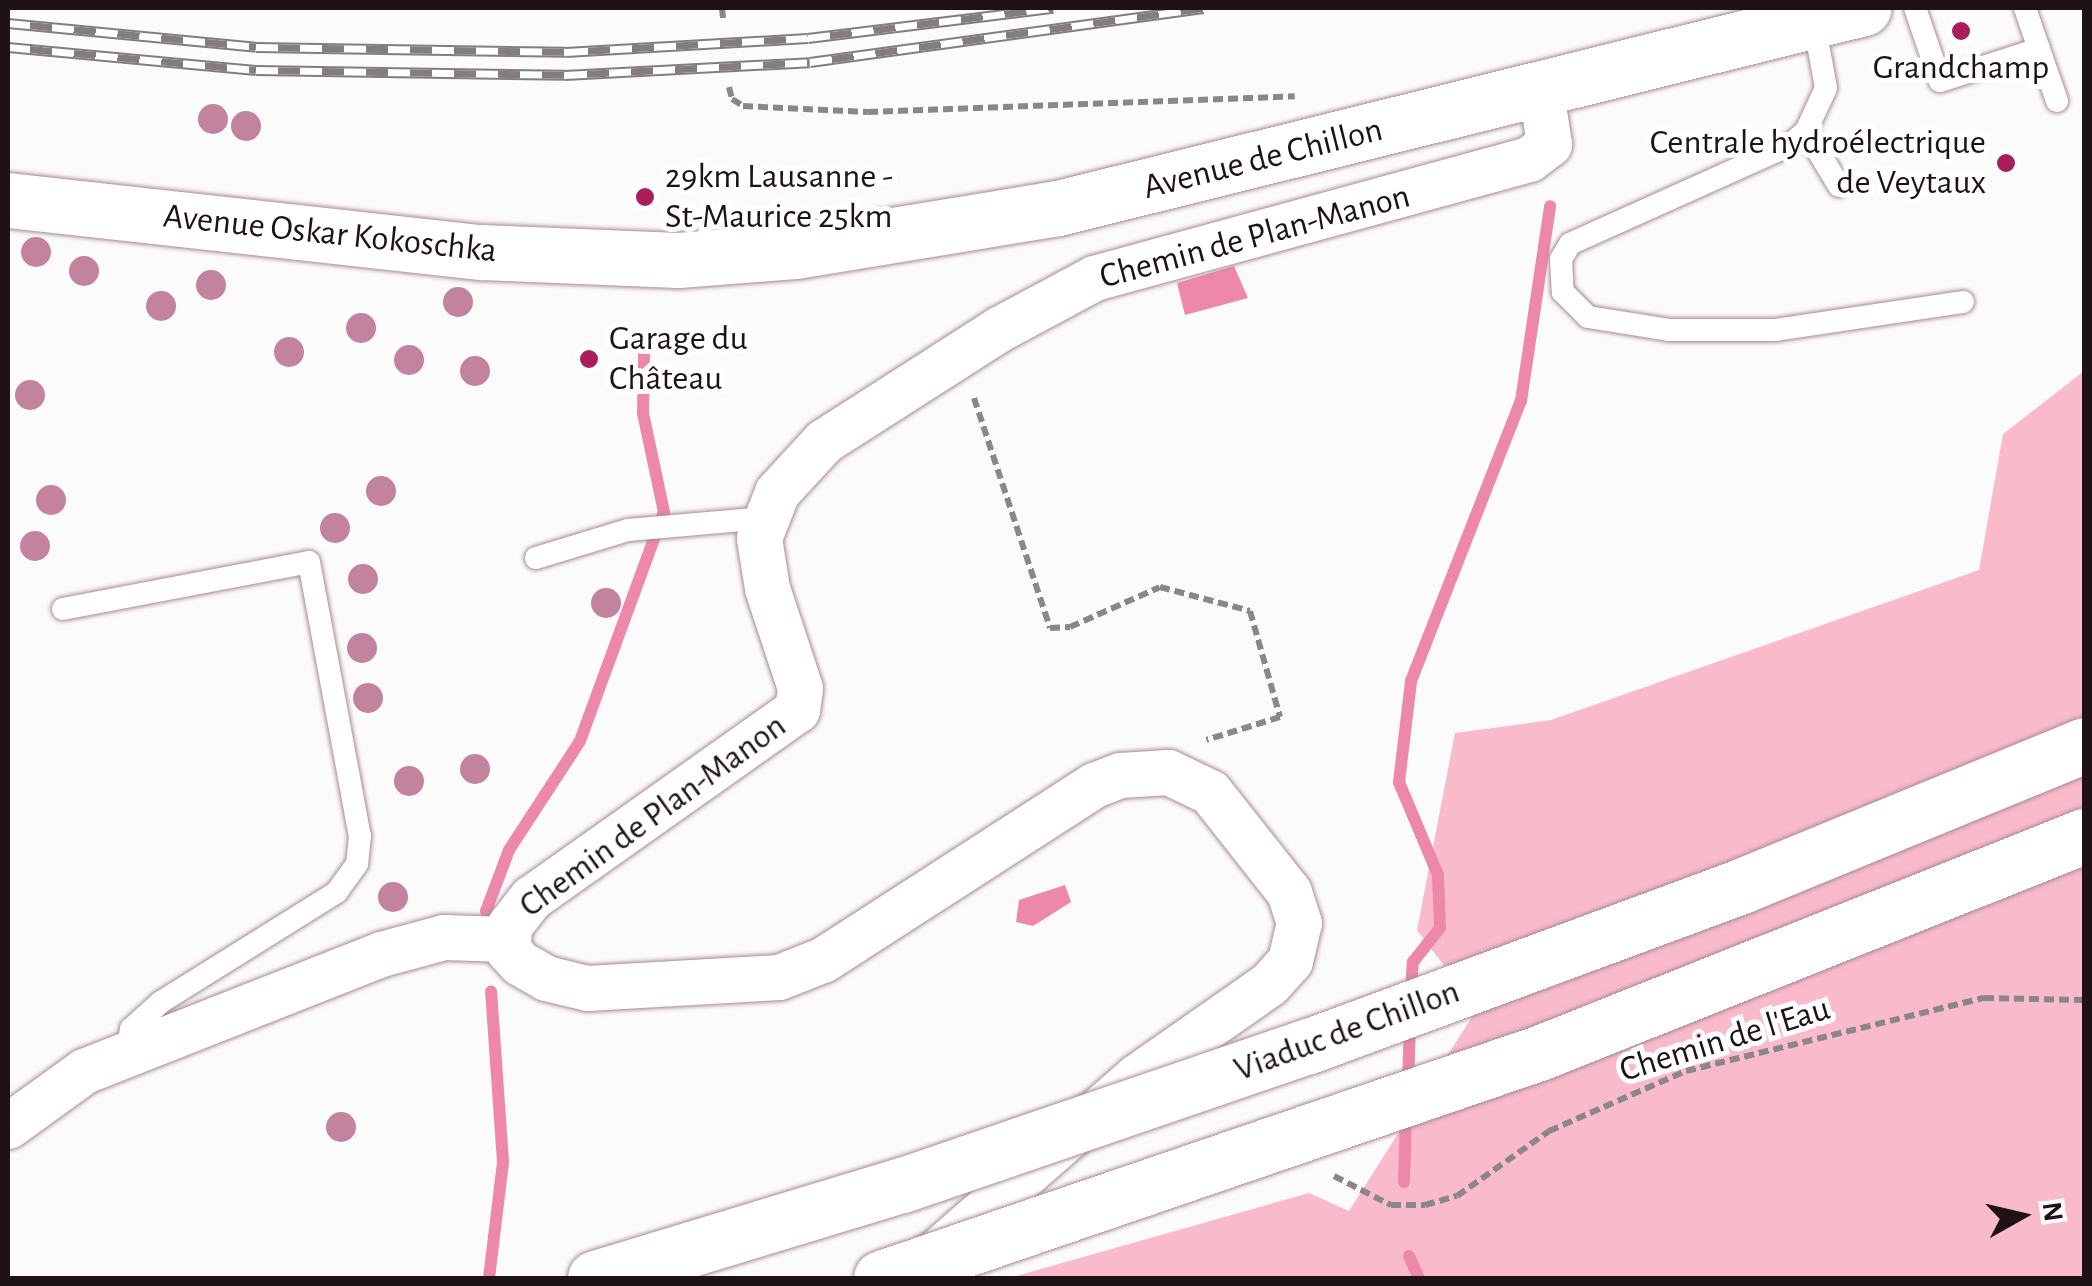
<!DOCTYPE html>
<html>
<head>
<meta charset="utf-8">
<style>
  body { margin:0 }
  #map { position:relative; width:2092px; height:1286px; overflow:hidden; background:#fbfbfb; font-family:"Alegreya Sans",sans-serif }
  div>[style] { position:absolute }
  .green>* { inset:0; background:#f9bbcc }
  .water>* { inset:0; background:#ee88a8 }
  .stream>* { height:12px; margin:-6px; padding:0 6px; transform-origin:6px; border-radius:6px; background:#ee88a8 }
  .path>* { height:6px; margin-top:-3px; transform-origin:0; background:repeating-linear-gradient(90deg,#8c8688 0 10px,transparent 0 15px) }
  .roads { filter:drop-shadow(0 0 2px #a98991) drop-shadow(0 0 2px #a98991) }
  .lane>* { height:22px; margin:-11px; padding:0 11px; transform-origin:11px; border-radius:11px; background:#fff }
  .street>* { height:45px; margin:-22.5px; padding:0 22.5px; transform-origin:22.5px; border-radius:22.5px; background:#fff }
  .primary>* { height:55px; margin:-27.5px; padding:0 27.5px; transform-origin:27.5px; border-radius:27.5px; background:#fff }
  .rail>* { height:11px; margin-top:-5.5px; transform-origin:0; background:repeating-linear-gradient(90deg,#fff 0 22px,#847d7f 0 44px); box-sizing:border-box; border-block:2px solid #847d7f }
  .bridges { filter:drop-shadow(0 0 2px #a98991) drop-shadow(0 0 2px #a98991) }
  .highway-bridge>* { height:55px; margin:-27.5px; padding:0 27.5px; transform-origin:27.5px; border-radius:27.5px; background:#fff }
  .trees>* { width:30px; height:30px; margin:-15px; border-radius:50%; background:#c3829e }
  .dots>* { width:28px; height:28px; translate:-50% -50%; box-sizing:border-box; border:5px solid #fff; border-radius:50% }
  span { translate:-50% -50%; white-space:nowrap; text-align:center; line-height:1.15; -webkit-text-stroke:10px #fff; paint-order:stroke }
  .poi-label { font-size:35px; color:#1e1215 }
  .right { translate:-100% -50%; text-align:right }
  .left { translate:0 -50%; text-align:left }
  .street-label { font-size:35px; color:#1e1215 }
  .frame { position:absolute; inset:0; border:10px solid #1e1215; pointer-events:none }
  .north { position:absolute; left:1972px; top:1166px; width:100px; height:100px; -webkit-text-stroke:8px #fff; paint-order:stroke; rotate:82deg; font-size:28px; font-weight:700; line-height:40px; text-align:center; color:#1e1215 }
  .north::after { content:''; display:block; margin:auto; width:35px; height:45px; background:#1e1215; clip-path:polygon(50% 0,100% 100%,50% 72%,0 100%) }
</style>
</head>
<body>
<div id="map">
  <div class="green">
    <div style="clip-path:polygon(2084px 371px,2084px 1278px,1009px 1278px,1309px 1193px,1349px 1211px,1477px 1009px,1417px 930px,1455px 733px,1551px 720px,1979px 570px,2003px 434px)"></div>
  </div>
  <div class="water">
    <div style="clip-path:polygon(1234px 266px,1248px 298px,1185px 315px,1177px 283px)"></div>
    <div style="clip-path:polygon(1065px 885px,1071px 902px,1033px 926px,1016px 922px,1019px 900px)"></div>
  </div>
  <div class="stream">
    <div style="left:486px;top:911px;width:65px;rotate:-69.3deg"></div>
    <div style="left:509px;top:850px;width:130px;rotate:-56.9deg"></div>
    <div style="left:580px;top:741px;width:244px;rotate:-69.9deg"></div>
    <div style="left:664px;top:512px;width:101px;rotate:-102deg"></div>
    <div style="left:643px;top:413px;width:59px;rotate:-89deg"></div>
    <div style="left:1411px;top:995px;width:33px;rotate:-87deg"></div>
    <div style="left:1413px;top:962px;width:43px;rotate:-51.5deg"></div>
    <div style="left:1440px;top:928px;width:53px;rotate:-92.2deg"></div>
    <div style="left:1438px;top:875px;width:101px;rotate:-112.8deg"></div>
    <div style="left:1399px;top:782px;width:102px;rotate:-83.2deg"></div>
    <div style="left:1411px;top:681px;width:301px;rotate:-68.6deg"></div>
    <div style="left:1521px;top:401px;width:197px;rotate:-81.5deg"></div>
    <div style="left:1408px;top:1085px;width:60px;rotate:-88.1deg"></div>
    <div style="left:1404px;top:1182px;width:68px;rotate:-88.3deg"></div>
    <div style="left:1409px;top:1256px;width:24px;rotate:66deg"></div>
    <div style="left:489px;top:1278px;width:117px;rotate:-83.1deg"></div>
    <div style="left:503px;top:1162px;width:171px;rotate:-94deg"></div>
  </div>
  <div class="path">
    <div style="left:722px;top:8px;width:10px;rotate:84deg"></div>
    <div style="left:729px;top:87px;width:12px;rotate:76deg"></div>
    <div style="left:732px;top:99px;width:13px;rotate:32deg"></div>
    <div style="left:743px;top:106px;width:125px;rotate:2.7deg"></div>
    <div style="left:868px;top:112px;width:427px;rotate:-2.1deg"></div>
    <div style="left:974px;top:398px;width:242px;rotate:71.7deg"></div>
    <div style="left:1050px;top:628px;width:20px;rotate:-3deg"></div>
    <div style="left:1070px;top:627px;width:98px;rotate:-24deg"></div>
    <div style="left:1160px;top:587px;width:93px;rotate:14.9deg"></div>
    <div style="left:1250px;top:611px;width:110px;rotate:74.2deg"></div>
    <div style="left:1280px;top:717px;width:77px;rotate:162.7deg"></div>
    <div style="left:1334px;top:1176px;width:64px;rotate:27deg"></div>
    <div style="left:1391px;top:1205px;width:34px"></div>
    <div style="left:1425px;top:1205px;width:33px;rotate:-16deg"></div>
    <div style="left:1457px;top:1196px;width:113px;rotate:-35.2deg"></div>
    <div style="left:1549px;top:1131px;width:150px;rotate:-23.7deg"></div>
    <div style="left:1686px;top:1071px;width:307px;rotate:-13.8deg"></div>
    <div style="left:1984px;top:998px;width:100px;rotate:1.1deg"></div>
  </div>
  <div class="roads">
    <div class="lane">
      <div style="left:1915px;top:8px;width:77px;rotate:71.1deg"></div>
      <div style="left:1940px;top:81px;width:104px;rotate:-17.9deg"></div>
      <div style="left:2039px;top:49px;width:43px;rotate:-108.9deg"></div>
      <div style="left:1814px;top:22px;width:67px;rotate:79.7deg"></div>
      <div style="left:1826px;top:88px;width:47px;rotate:114.9deg"></div>
      <div style="left:1806px;top:131px;width:21px;rotate:139deg"></div>
      <div style="left:1790px;top:145px;width:241px;rotate:155.8deg"></div>
      <div style="left:1570px;top:244px;width:17px;rotate:121deg"></div>
      <div style="left:1561px;top:259px;width:33px;rotate:87deg"></div>
      <div style="left:1563px;top:292px;width:35px;rotate:45deg"></div>
      <div style="left:1588px;top:317px;width:82px;rotate:9.1deg"></div>
      <div style="left:1669px;top:330px;width:106px"></div>
      <div style="left:1775px;top:330px;width:190px;rotate:-8.5deg"></div>
      <div style="left:2039px;top:49px;width:55px;rotate:70.9deg"></div>
      <div style="left:1806px;top:131px;width:64px;rotate:59deg"></div>
      <div style="left:536px;top:558px;width:96px;rotate:-16.9deg"></div>
      <div style="left:628px;top:530px;width:138px;rotate:-5deg"></div>
      <div style="left:63px;top:609px;width:250px;rotate:-10.8deg"></div>
      <div style="left:309px;top:562px;width:279px;rotate:79.5deg"></div>
      <div style="left:360px;top:836px;width:28px;rotate:96deg"></div>
      <div style="left:357px;top:864px;width:34px;rotate:126deg"></div>
      <div style="left:337px;top:892px;width:208px;rotate:148deg"></div>
      <div style="left:161px;top:1002px;width:40px;rotate:138deg"></div>
      <div style="left:131px;top:1029px;width:24px;rotate:99deg"></div>
    </div>
    <div class="street">
      <div style="left:8px;top:1126px;width:94px;rotate:-35.9deg"></div>
      <div style="left:84px;top:1071px;width:319px;rotate:-21.5deg"></div>
      <div style="left:381px;top:954px;width:65px;rotate:-15.1deg"></div>
      <div style="left:444px;top:937px;width:62px;rotate:1.8deg"></div>
      <div style="left:934px;top:1254px;width:269px;rotate:-41.2deg"></div>
      <div style="left:1136px;top:1077px;width:162px;rotate:-35deg"></div>
      <div style="left:1269px;top:984px;width:31px;rotate:-48deg"></div>
      <div style="left:1290px;top:961px;width:39px;rotate:-77deg"></div>
      <div style="left:1299px;top:923px;width:33px;rotate:-108deg"></div>
      <div style="left:1289px;top:892px;width:127px;rotate:-128.3deg"></div>
      <div style="left:1210px;top:792px;width:47px;rotate:-154.5deg"></div>
      <div style="left:1168px;top:772px;width:48px;rotate:176.4deg"></div>
      <div style="left:1120px;top:775px;width:28px;rotate:159deg"></div>
      <div style="left:1094px;top:785px;width:323px;rotate:147.2deg"></div>
      <div style="left:822px;top:960px;width:46px;rotate:158.4deg"></div>
      <div style="left:779px;top:977px;width:192px;rotate:176.7deg"></div>
      <div style="left:587px;top:988px;width:42px;rotate:-166.3deg"></div>
      <div style="left:546px;top:978px;width:30px;rotate:-150deg"></div>
      <div style="left:520px;top:963px;width:18px;rotate:-133deg"></div>
      <div style="left:508px;top:950px;width:24px;rotate:-88deg"></div>
      <div style="left:509px;top:926px;width:36px;rotate:-52deg"></div>
      <div style="left:531px;top:898px;width:326px;rotate:-35.3deg"></div>
      <div style="left:797px;top:710px;width:22px;rotate:-82deg"></div>
      <div style="left:800px;top:688px;width:105px;rotate:-108.3deg"></div>
      <div style="left:767px;top:588px;width:51px;rotate:-99.1deg"></div>
      <div style="left:759px;top:538px;width:49px;rotate:-68.6deg"></div>
      <div style="left:777px;top:492px;width:69px;rotate:-47.3deg"></div>
      <div style="left:824px;top:441px;width:208px;rotate:-32.6deg"></div>
      <div style="left:999px;top:329px;width:108px;rotate:-28.2deg"></div>
      <div style="left:1094px;top:278px;width:451px;rotate:-15.3deg"></div>
      <div style="left:1529px;top:159px;width:25px;rotate:-37deg"></div>
      <div style="left:1549px;top:144px;width:53px;rotate:-98.7deg"></div>
    </div>
    <div class="primary">
      <div style="left:8px;top:200px;width:476px;rotate:6.3deg"></div>
      <div style="left:481px;top:252px;width:197px;rotate:2.3deg"></div>
      <div style="left:678px;top:260px;width:117px;rotate:-4.4deg"></div>
      <div style="left:795px;top:251px;width:266px;rotate:-9.3deg"></div>
      <div style="left:1058px;top:208px;width:830px;rotate:-13.94deg"></div>
    </div>
  </div>
  <div class="rail">
    <div style="left:8px;top:23px;width:249px;rotate:5.5deg"></div>
    <div style="left:256px;top:47px;width:310px;rotate:0.9deg"></div>
    <div style="left:566px;top:52px;width:242px;rotate:-3.3deg"></div>
    <div style="left:808px;top:38px;width:247px;rotate:-7deg"></div>
    <div style="left:8px;top:47px;width:249px;rotate:5.3deg"></div>
    <div style="left:256px;top:70px;width:309px;rotate:0.9deg"></div>
    <div style="left:565px;top:75px;width:245px;rotate:-3deg"></div>
    <div style="left:810px;top:62px;width:397px;rotate:-7.8deg"></div>
  </div>
  <div class="bridges">
    <div class="highway-bridge">
      <div style="left:595px;top:1278px;width:321px;rotate:-16.9deg"></div>
      <div style="left:902px;top:1185px;width:430px;rotate:-18.9deg"></div>
      <div style="left:1309px;top:1046px;width:461px;rotate:-20.3deg"></div>
      <div style="left:1741px;top:886px;width:371px;rotate:-22.3deg"></div>
      <div style="left:881px;top:1278px;width:695px;rotate:-18.88deg"></div>
      <div style="left:1539px;top:1053px;width:587px;rotate:-21.71deg"></div>
    </div>
  </div>
  <div class="trees">
    <div style="left:213px;top:119px"></div>
    <div style="left:246px;top:126px"></div>
    <div style="left:36px;top:252px"></div>
    <div style="left:84px;top:271px"></div>
    <div style="left:211px;top:285px"></div>
    <div style="left:458px;top:302px"></div>
    <div style="left:161px;top:306px"></div>
    <div style="left:361px;top:328px"></div>
    <div style="left:289px;top:352px"></div>
    <div style="left:409px;top:360px"></div>
    <div style="left:475px;top:371px"></div>
    <div style="left:30px;top:395px"></div>
    <div style="left:381px;top:491px"></div>
    <div style="left:51px;top:500px"></div>
    <div style="left:335px;top:528px"></div>
    <div style="left:35px;top:546px"></div>
    <div style="left:363px;top:579px"></div>
    <div style="left:606px;top:603px"></div>
    <div style="left:362px;top:648px"></div>
    <div style="left:368px;top:698px"></div>
    <div style="left:475px;top:769px"></div>
    <div style="left:409px;top:781px"></div>
    <div style="left:393px;top:897px"></div>
    <div style="left:341px;top:1127px"></div>
  </div>
  <div class="dots">
    <div style="left:1961px;top:31px;background:#aa1c5a"></div>
    <div style="left:2006px;top:163px;background:#aa1c5a"></div>
    <div style="left:645px;top:197px;background:#aa1c5a"></div>
    <div style="left:589px;top:359px;background:#aa1c5a"></div>
  </div>
  <div class="poi-label">
    <span style="left:1961px;top:68px">Grandchamp</span>
    <span class="right" style="left:1986px;top:163px">Centrale hydroélectrique<br>de Veytaux</span>
    <span class="left" style="left:665px;top:197px">29km Lausanne -<br>St-Maurice 25km</span>
    <span class="left" style="left:609px;top:359px">Garage du<br>Château</span>
  </div>
  <div class="street-label">
    <span style="left:1263px;top:159px;rotate:-14deg">Avenue de Chillon</span>
    <span style="left:330px;top:234px;rotate:6deg">Avenue Oskar Kokoschka</span>
    <span style="left:1255px;top:237px;rotate:-15deg">Chemin de Plan-Manon</span>
    <span style="left:653px;top:816px;rotate:-36deg">Chemin de Plan-Manon</span>
    <span style="left:1347px;top:1031px;rotate:-20deg">Viaduc de Chillon</span>
    <span style="left:1725px;top:1040px;rotate:-17deg">Chemin de l'Eau</span>
  </div>
  <div class="frame"></div>
  <div class="north">N</div>
</div>
</body>
</html>
